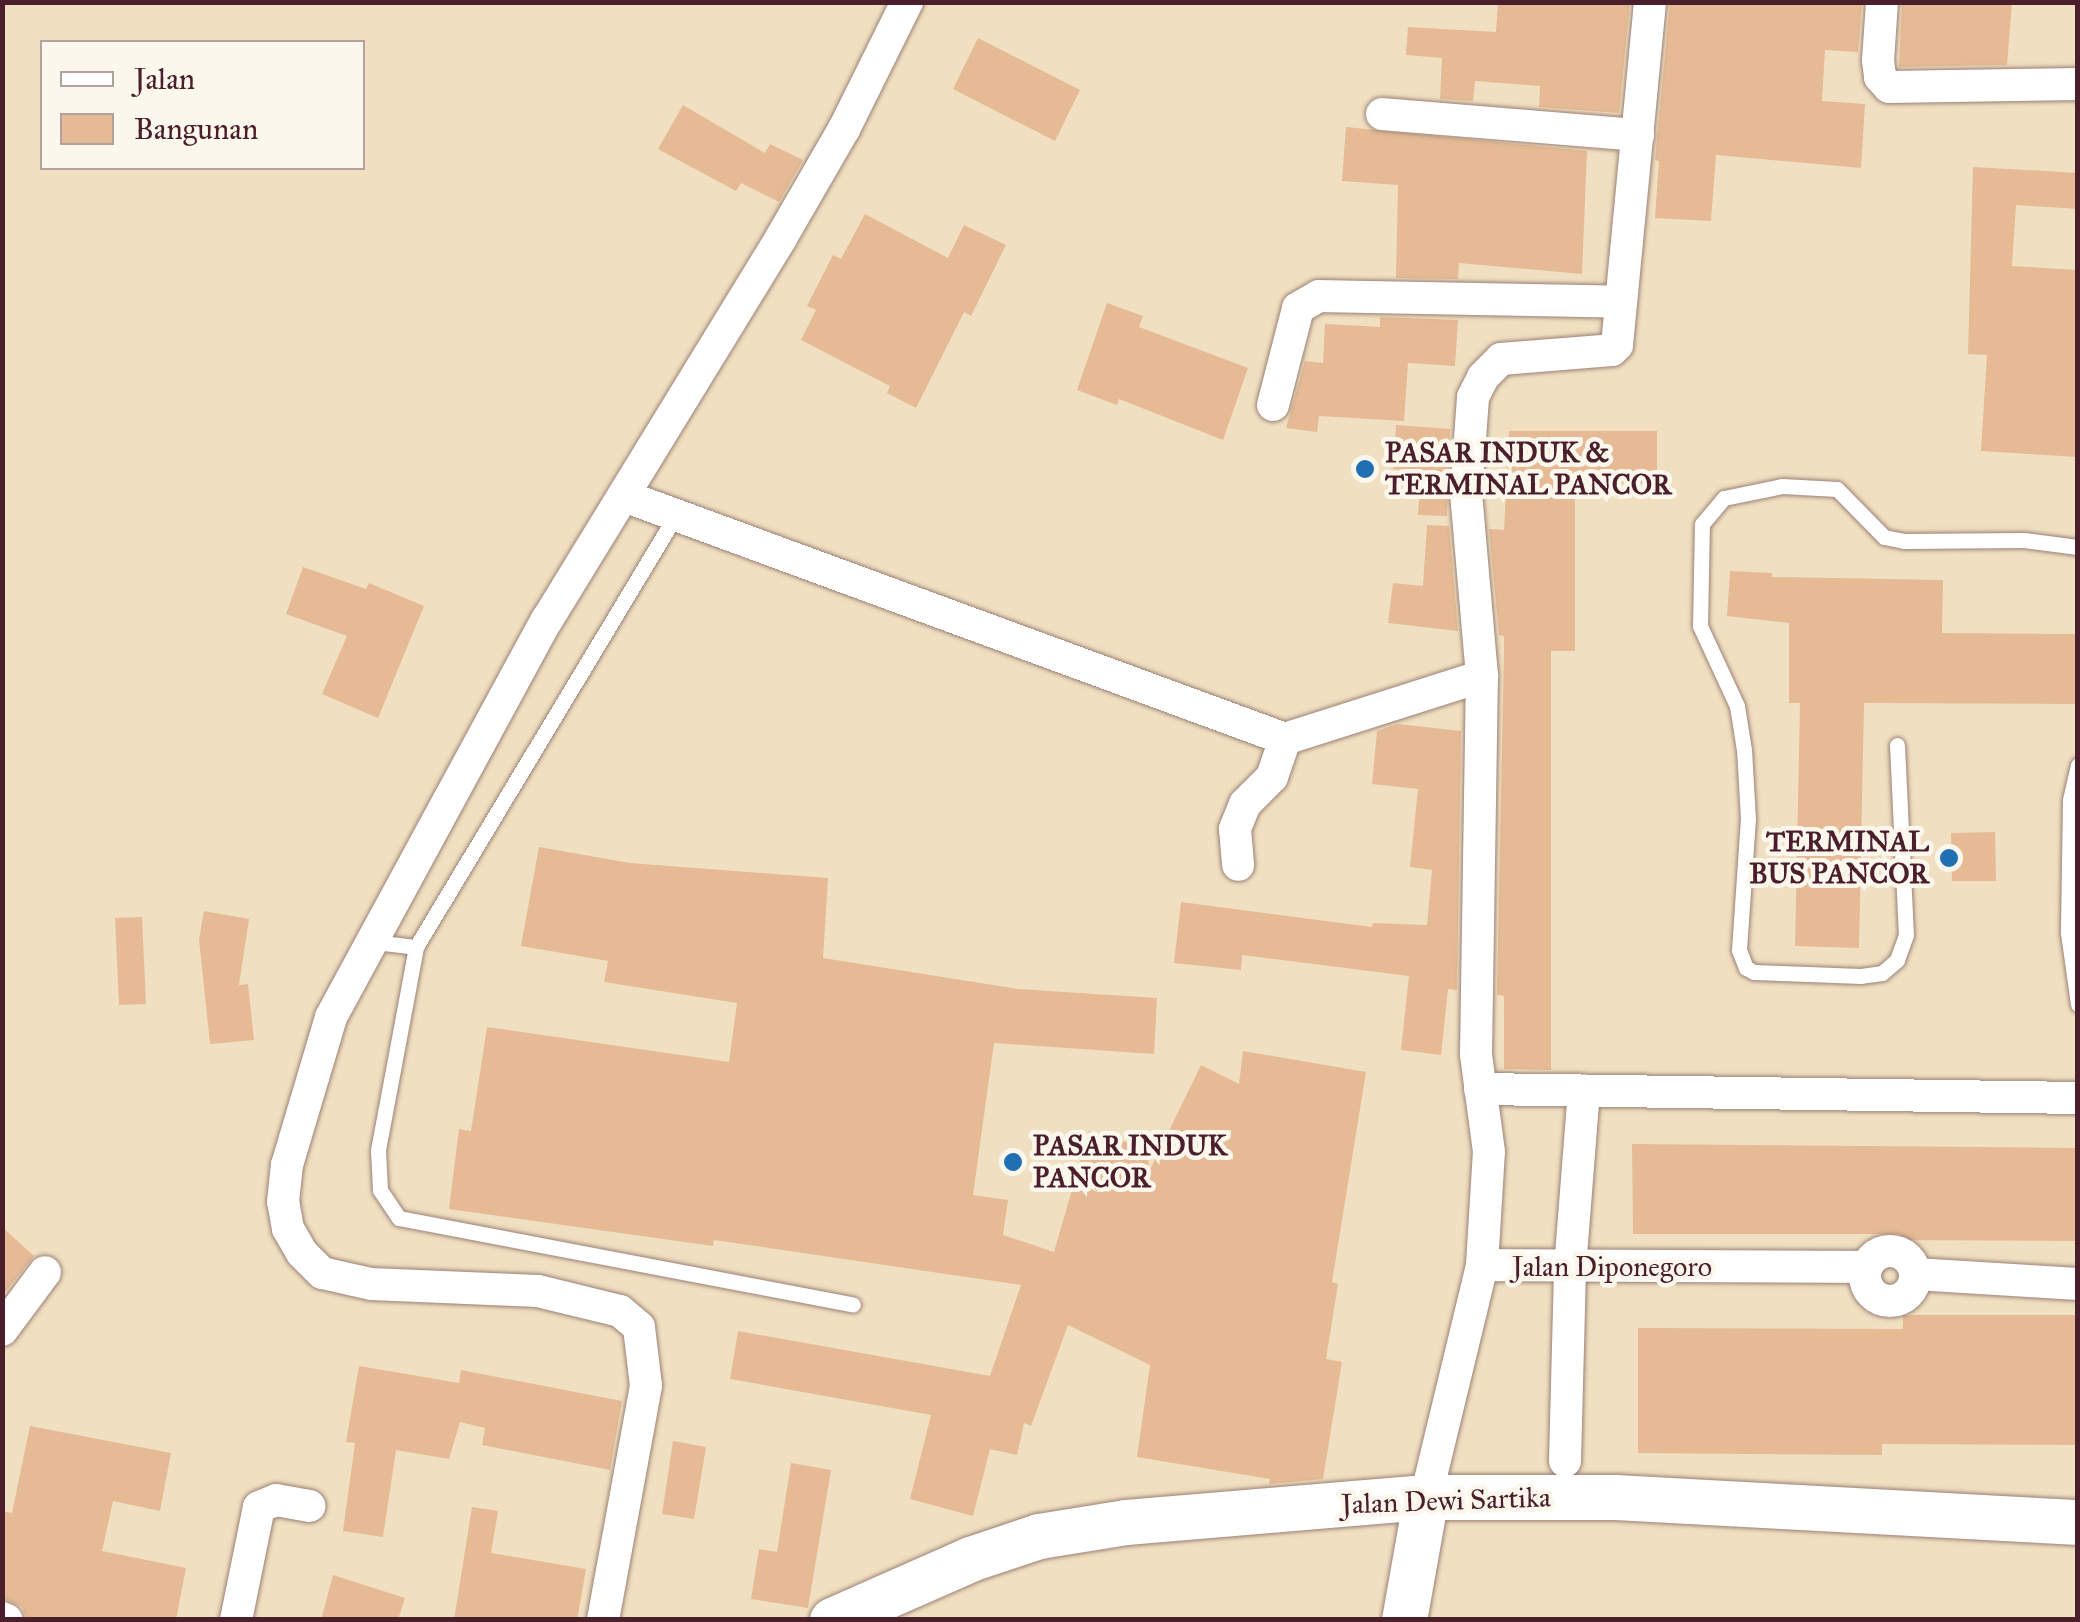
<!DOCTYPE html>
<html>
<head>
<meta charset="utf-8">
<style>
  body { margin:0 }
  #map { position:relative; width:2080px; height:1622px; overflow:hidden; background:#f0e0c1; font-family:"IM FELL Great Primer",serif }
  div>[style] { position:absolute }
  .building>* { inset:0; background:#e5ba95 }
  .roads { filter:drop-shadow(0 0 2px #9d8076) drop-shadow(0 0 2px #9d8076) }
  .lane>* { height:15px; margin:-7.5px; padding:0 7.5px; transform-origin:7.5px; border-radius:7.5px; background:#fff }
  .street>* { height:32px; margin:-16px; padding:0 16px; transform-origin:16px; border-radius:16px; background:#fff }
  .street>.ring { margin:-16px; padding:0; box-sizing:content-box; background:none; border:32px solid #fff; border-radius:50% }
  .secondary>* { height:45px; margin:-22.5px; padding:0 22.5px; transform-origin:22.5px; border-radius:22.5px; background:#fff }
  .dots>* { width:28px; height:28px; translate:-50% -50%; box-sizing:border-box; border:5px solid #fbf7ec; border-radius:50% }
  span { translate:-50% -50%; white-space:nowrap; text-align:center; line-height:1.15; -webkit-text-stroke:9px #fbf7ec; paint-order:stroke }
  .poi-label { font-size:28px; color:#4a1f2b; font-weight:700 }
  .left { translate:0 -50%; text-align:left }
  .right { translate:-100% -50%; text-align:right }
  .street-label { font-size:28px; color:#4a1f2b }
  .frame { position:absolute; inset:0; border:5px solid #4a1f2b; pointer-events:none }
  .legend { position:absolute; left:40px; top:40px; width:325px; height:130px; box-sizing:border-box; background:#fbf7ec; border:2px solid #b4a19f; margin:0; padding:12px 18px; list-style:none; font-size:30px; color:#4a1f2b }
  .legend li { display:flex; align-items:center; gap:20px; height:50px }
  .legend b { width:50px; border:2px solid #b4a19f }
</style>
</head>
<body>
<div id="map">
  <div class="building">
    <div style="clip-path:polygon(1498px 2px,1630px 2px,1619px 113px,1539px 107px,1540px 86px,1475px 81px,1473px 101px,1440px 99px,1442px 58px,1406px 55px,1408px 27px,1496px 32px)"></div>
    <div style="clip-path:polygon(1670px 2px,1862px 2px,1858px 52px,1825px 50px,1822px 101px,1865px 104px,1861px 168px,1716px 155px,1711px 221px,1655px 218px,1659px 161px,1655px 160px)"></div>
    <div style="clip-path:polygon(1902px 2px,2012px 2px,2007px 65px,1899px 67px)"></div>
    <div style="clip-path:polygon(978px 38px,1080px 90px,1055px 141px,953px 89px)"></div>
    <div style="clip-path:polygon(683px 105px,765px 153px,770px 144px,803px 160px,779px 202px,741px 183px,736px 191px,658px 149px)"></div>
    <div style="clip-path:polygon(1346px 127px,1587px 151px,1582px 274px,1459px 263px,1458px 279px,1396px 278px,1398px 185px,1342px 181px)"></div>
    <div style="clip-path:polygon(1973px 167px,2078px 173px,2078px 209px,2016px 205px,2012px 266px,2078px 270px,2078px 457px,1981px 451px,1987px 355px,1968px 354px)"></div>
    <div style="clip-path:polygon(865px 214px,948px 258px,964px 225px,1006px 245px,971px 316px,964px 312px,916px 408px,887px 393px,890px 386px,801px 340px,816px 310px,807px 306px,833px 255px,841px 259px)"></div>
    <div style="clip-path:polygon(1107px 303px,1143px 316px,1139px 327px,1248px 368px,1223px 440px,1119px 399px,1117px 405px,1077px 390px)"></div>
    <div style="clip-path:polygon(1380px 317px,1458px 320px,1455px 366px,1408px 363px,1404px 421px,1319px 416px,1317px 432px,1286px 428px,1305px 361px,1323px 363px,1325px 324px,1380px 327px)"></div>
    <div style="clip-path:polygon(1396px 425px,1450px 429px,1447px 516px,1418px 515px,1421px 471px,1393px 469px)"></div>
    <div style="clip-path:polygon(1509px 431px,1657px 431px,1657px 484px,1575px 483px,1575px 651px,1551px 651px,1551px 1070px,1504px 1069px,1504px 996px,1497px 995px,1504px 651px,1504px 636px,1499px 635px,1489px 529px,1504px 530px)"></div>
    <div style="clip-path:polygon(1427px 525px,1449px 526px,1458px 631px,1388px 623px,1393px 583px,1423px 586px)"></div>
    <div style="clip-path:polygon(303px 567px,366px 589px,369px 583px,424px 606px,378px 718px,322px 694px,347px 636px,286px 614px)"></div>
    <div style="clip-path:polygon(1730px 571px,1772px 573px,1772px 577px,1943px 580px,1942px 633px,2078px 634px,2078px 704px,1864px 703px,1859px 948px,1795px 946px,1800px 703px,1789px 703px,1789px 623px,1727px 616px)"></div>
    <div style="clip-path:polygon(1398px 724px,1461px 731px,1457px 990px,1448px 989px,1441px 1055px,1401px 1050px,1409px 976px,1242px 955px,1241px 970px,1174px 963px,1181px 902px,1372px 927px,1373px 923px,1427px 925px,1432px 870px,1410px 867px,1418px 789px,1372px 784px,1377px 731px)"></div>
    <div style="clip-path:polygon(1995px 832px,1996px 881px,1952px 881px,1951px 833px)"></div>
    <div style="clip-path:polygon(539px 847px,630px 863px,828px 878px,823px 958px,1018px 989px,1157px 998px,1154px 1054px,994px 1043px,973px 1195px,1008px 1200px,1003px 1235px,1054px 1252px,1089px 1131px,1149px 1149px,1148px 1174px,1201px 1065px,1239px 1084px,1243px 1051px,1366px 1072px,1332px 1282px,1338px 1284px,1326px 1359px,1342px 1362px,1323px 1479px,1269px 1484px,1270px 1479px,1137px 1457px,1150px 1365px,1068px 1325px,1031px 1426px,1024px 1423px,1017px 1455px,990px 1449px,973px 1516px,910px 1499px,931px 1415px,730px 1379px,738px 1331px,990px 1376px,1021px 1285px,714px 1240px,713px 1246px,449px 1209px,459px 1129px,471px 1131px,487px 1027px,729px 1062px,737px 1003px,604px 982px,608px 961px,521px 946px)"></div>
    <div style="clip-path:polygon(204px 911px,249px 919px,239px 985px,248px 984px,254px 1040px,210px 1044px,199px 939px)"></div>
    <div style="clip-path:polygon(142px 917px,146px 1004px,119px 1005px,115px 918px)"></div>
    <div style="clip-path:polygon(1632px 1144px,2078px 1148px,2078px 1241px,1900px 1240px,1900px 1234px,1633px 1234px)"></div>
    <div style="clip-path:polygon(2px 1227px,34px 1256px,2px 1296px)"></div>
    <div style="clip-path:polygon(1903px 1315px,2078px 1315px,2078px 1445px,1882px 1444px,1882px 1455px,1638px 1453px,1638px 1328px,1903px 1329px)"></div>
    <div style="clip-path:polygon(359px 1366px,459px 1383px,461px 1370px,622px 1401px,610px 1470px,482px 1445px,485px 1428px,460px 1422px,449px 1459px,396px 1450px,383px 1537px,343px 1531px,355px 1443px,346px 1442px)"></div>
    <div style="clip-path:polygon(30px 1426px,171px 1453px,160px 1511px,113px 1501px,102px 1551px,186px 1568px,176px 1620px,27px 1620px,22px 1607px,2px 1598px,2px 1511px,12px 1513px)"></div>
    <div style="clip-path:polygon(673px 1441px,706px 1447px,694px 1519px,662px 1514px)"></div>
    <div style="clip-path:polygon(791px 1463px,831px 1470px,808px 1608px,751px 1599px,759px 1549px,777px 1552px)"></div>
    <div style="clip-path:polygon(472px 1507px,498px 1511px,491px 1553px,586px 1569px,577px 1620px,454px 1620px)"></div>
    <div style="clip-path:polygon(333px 1575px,405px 1598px,398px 1620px,321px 1620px)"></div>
  </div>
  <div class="roads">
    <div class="lane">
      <div style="left:1897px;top:745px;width:190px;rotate:87.3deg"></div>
      <div style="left:1906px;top:935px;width:27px;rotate:110deg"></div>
      <div style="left:1897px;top:960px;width:20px;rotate:139deg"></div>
      <div style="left:1882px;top:973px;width:21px;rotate:172deg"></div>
      <div style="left:1861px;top:976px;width:107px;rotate:-177.9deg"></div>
      <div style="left:1754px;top:972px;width:9px;rotate:-153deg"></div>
      <div style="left:1746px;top:968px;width:19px;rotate:-111deg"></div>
      <div style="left:1739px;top:950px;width:131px;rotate:-86.1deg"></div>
      <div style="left:1748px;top:819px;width:69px;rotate:-93.3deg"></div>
      <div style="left:1744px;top:750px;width:45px;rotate:-99deg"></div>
      <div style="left:1737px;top:706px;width:88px;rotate:-114.8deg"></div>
      <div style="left:1700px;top:626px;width:102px;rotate:-88.9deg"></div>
      <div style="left:1702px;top:524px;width:34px;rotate:-50deg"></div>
      <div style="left:1724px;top:498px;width:59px;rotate:-11.7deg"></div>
      <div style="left:1782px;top:486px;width:55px;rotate:3.1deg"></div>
      <div style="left:1837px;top:489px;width:67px;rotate:45.6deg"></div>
      <div style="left:1884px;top:537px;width:20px;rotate:11deg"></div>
      <div style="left:1904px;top:541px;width:120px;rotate:-0.5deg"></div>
      <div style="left:2024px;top:540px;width:54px;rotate:7.4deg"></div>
      <div style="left:2078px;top:765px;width:36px;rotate:103deg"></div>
      <div style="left:2070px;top:800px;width:133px;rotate:90.9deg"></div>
      <div style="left:2068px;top:933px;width:72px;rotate:82deg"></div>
      <div style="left:375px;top:942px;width:41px;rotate:7deg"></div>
      <div style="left:416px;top:947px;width:504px;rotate:-58.96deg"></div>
      <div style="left:416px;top:947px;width:207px;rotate:100.6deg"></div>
      <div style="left:378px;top:1150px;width:40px;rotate:87.1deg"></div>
      <div style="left:380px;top:1190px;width:34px;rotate:56deg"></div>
      <div style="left:399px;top:1218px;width:462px;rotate:10.8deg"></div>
    </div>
    <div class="street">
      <div style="left:1882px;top:2px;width:58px;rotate:93.9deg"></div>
      <div style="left:1878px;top:60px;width:17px;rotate:83deg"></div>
      <div style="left:1880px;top:77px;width:13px;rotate:48deg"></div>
      <div style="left:1889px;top:87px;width:189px;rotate:-0.9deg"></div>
      <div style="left:1382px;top:114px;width:257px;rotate:4.7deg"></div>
      <div style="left:1273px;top:405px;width:100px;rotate:-75.5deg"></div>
      <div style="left:1298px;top:308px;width:24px;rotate:-30deg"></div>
      <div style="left:1319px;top:296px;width:302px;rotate:1.1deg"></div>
      <div style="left:624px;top:496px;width:704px;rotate:20.18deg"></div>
      <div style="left:1285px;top:739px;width:40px;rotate:108.9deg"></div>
      <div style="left:1272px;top:777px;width:38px;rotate:135deg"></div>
      <div style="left:1245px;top:804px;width:27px;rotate:112deg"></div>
      <div style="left:1235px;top:829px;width:36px;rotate:85deg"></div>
      <div style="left:1285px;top:739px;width:207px;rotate:-17.7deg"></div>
      <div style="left:1480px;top:1089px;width:598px;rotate:0.86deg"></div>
      <div class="ring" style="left:1865px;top:1251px;width:18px;height:18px"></div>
      <div style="left:1482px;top:1265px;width:113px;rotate:-86.5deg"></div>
      <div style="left:1489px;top:1152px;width:99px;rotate:-97.6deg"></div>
      <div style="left:1476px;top:1054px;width:378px;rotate:-89.1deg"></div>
      <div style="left:1482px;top:676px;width:184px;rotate:-95deg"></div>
      <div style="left:1466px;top:493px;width:96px;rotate:-85.8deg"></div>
      <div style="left:1473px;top:397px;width:22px;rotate:-63deg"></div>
      <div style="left:1483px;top:377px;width:25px;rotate:-45deg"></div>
      <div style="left:1501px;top:359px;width:111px;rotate:-4.6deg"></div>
      <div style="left:1612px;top:350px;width:7px;rotate:-45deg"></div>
      <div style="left:1617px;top:345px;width:345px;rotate:-84.5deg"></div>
      <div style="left:1915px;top:1274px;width:163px;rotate:3.5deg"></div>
      <div style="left:2px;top:1330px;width:72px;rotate:-53.4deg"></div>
      <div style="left:1565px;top:1461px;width:193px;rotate:-88.5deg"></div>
      <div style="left:1570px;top:1268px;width:178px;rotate:-85.5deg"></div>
      <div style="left:1426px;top:1497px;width:239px;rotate:-76.4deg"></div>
      <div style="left:1482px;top:1265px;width:384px;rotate:0.3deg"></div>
      <div style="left:2px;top:1618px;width:5px;rotate:22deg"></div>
      <div style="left:236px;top:1620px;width:115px;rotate:-78.5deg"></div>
      <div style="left:259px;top:1507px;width:18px;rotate:-22deg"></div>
      <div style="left:276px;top:1500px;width:34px;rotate:10deg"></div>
      <div style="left:603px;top:1620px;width:238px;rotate:-79.6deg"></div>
      <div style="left:646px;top:1386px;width:59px;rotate:-96.8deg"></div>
      <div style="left:639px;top:1327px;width:25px;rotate:-140deg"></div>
      <div style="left:620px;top:1311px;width:84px;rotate:-166.3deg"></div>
      <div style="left:538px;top:1291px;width:167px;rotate:-177.6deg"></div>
      <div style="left:371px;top:1284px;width:50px;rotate:-167.3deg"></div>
      <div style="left:322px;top:1273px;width:28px;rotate:-135deg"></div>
      <div style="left:302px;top:1253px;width:28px;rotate:-120deg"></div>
      <div style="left:288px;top:1229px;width:27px;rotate:-100deg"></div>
      <div style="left:283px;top:1202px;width:37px;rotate:-84deg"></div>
      <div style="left:287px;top:1165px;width:154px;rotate:-73.4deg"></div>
      <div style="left:331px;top:1017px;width:452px;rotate:-61.5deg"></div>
      <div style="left:547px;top:620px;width:448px;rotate:-58.5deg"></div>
      <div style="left:781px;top:238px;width:126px;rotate:-60deg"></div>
      <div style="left:844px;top:129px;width:142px;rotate:-63.6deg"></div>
    </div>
    <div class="secondary">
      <div style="left:832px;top:1620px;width:151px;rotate:-23.8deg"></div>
      <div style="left:970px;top:1559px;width:73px;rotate:-18.4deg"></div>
      <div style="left:1039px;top:1536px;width:88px;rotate:-9.1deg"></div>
      <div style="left:1126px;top:1522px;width:301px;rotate:-4.8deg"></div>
      <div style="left:1426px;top:1497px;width:189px"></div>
      <div style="left:1615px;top:1497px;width:464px;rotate:3.1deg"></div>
      <div style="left:1404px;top:1620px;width:125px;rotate:-79.9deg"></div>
    </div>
  </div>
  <div class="dots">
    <div style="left:1365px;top:469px;background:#1f6fb2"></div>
    <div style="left:1949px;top:858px;background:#1f6fb2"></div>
    <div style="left:1013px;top:1162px;background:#1f6fb2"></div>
  </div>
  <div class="poi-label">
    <span class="left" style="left:1385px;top:469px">PASAR INDUK &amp;<br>TERMINAL PANCOR</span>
    <span class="right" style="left:1929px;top:858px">TERMINAL<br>BUS PANCOR</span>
    <span class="left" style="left:1033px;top:1162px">PASAR INDUK<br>PANCOR</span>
  </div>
  <div class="street-label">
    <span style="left:1612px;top:1267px">Jalan Diponegoro</span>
    <span style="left:1446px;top:1501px;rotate:-2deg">Jalan Dewi Sartika</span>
  </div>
  <div class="frame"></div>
  <ul class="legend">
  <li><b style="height:12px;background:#fff"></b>Jalan</li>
  <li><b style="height:28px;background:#e5ba95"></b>Bangunan</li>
  </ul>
</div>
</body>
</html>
